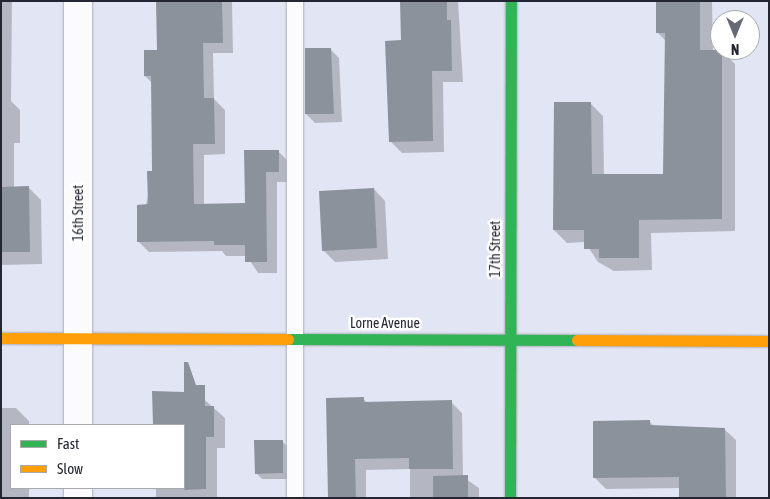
<!DOCTYPE html>
<html>
<head>
<meta charset="utf-8">
<style>
  body { margin:0 }
  #map { position:relative; width:770px; height:499px; overflow:hidden; background:#e2e5f3; font-family:"Asap Condensed",sans-serif }
  div>[style] { position:absolute }
  .shadow>* { inset:0; background:#0003 }
  .building>* { inset:0; background:#8c929c }
  .roads { filter:drop-shadow(0 0 1px #aaadb9) drop-shadow(0 0 1px #aaadb9) }
  .lane>* { height:16px; margin:-8px; padding:0 8px; transform-origin:8px; border-radius:8px; background:#fbfbfd }
  .street>* { height:28px; margin:-14px; padding:0 14px; transform-origin:14px; border-radius:14px; background:#fbfbfd }
  .fast>* { height:11px; margin:-5.5px; padding:0 5.5px; transform-origin:5.5px; border-radius:5.5px; background:#30b455 }
  .slow>* { height:11px; margin:-5.5px; padding:0 5.5px; transform-origin:5.5px; border-radius:5.5px; background:#ff9f0a }
  span { translate:-50% -50%; white-space:nowrap; text-align:center; line-height:1.15; -webkit-text-stroke:5px #fff; paint-order:stroke }
  .street-label { font-size:14px; color:#242733 }
  .frame { position:absolute; inset:0; border:2px solid #242733; pointer-events:none }
  .legend { position:absolute; left:10px; top:424px; width:175px; height:65px; box-sizing:border-box; background:#fff; border:1px solid #a7a9ad; margin:0; padding:6px 9px; list-style:none; font-size:15px; color:#242733 }
  .legend li { display:flex; align-items:center; gap:10px; height:25px }
  .legend b { width:25px; border:1px solid #a7a9ad }
  .north { position:absolute; left:710px; top:10px; width:50px; height:50px; box-sizing:border-box; background:#fff; border:1px solid #a7a9ad; border-radius:50%; rotate:180deg; font-size:14px; font-weight:700; line-height:20px; text-align:center; color:#242733 }
  .north::after { content:''; display:block; margin:auto; width:18px; height:22px; background:#666a76; clip-path:polygon(50% 0,100% 100%,50% 72%,0 100%) }
</style>
</head>
<body>
<div id="map">
  <div class="shadow">
    <div style="clip-path:polygon(1px 1px,12px 1px,11px 101px,20px 110px,20px 143px,14px 143px,14px 188px,28px 187px,41px 200px,42px 264px,1px 265px)"></div>
    <div style="clip-path:polygon(157px 1px,232px 1px,233px 53px,213px 53px,214px 99px,225px 110px,225px 154px,204px 155px,204px 205px,246px 204px,278px 151px,289px 162px,290px 182px,277px 182px,277px 273px,258px 273px,247px 256px,226px 256px,222px 251px,149px 252px,138px 241px,153px 173px,152px 83px,145px 76px,158px 51px)"></div>
    <div style="clip-path:polygon(402px 1px,458px 1px,463px 82px,443px 82px,444px 152px,402px 153px,390px 141px,402px 42px)"></div>
    <div style="clip-path:polygon(561px 1px,595px 1px,595px 2px,561px 2px)"></div>
    <div style="clip-path:polygon(657px 1px,712px 1px,713px 51px,722px 51px,735px 64px,735px 231px,651px 233px,652px 270px,614px 271px,598px 262px,585px 242px,567px 243px,554px 230px,590px 103px,603px 116px,604px 175px,666px 175px,666px 41px,657px 32px)"></div>
    <div style="clip-path:polygon(330px 49px,339px 58px,342px 122px,315px 123px,306px 114px)"></div>
    <div style="clip-path:polygon(374px 189px,385px 201px,388px 259px,335px 262px,323px 250px)"></div>
    <div style="clip-path:polygon(154px 392px,198px 394px,225px 418px,225px 448px,217px 448px,217px 498px,156px 498px,156px 488px,184px 488px,184px 425px,155px 425px)"></div>
    <div style="clip-path:polygon(363px 399px,368px 403px,451px 402px,462px 413px,463px 477px,479px 488px,479px 498px,410px 498px,410px 469px,366px 470px,366px 498px,329px 498px)"></div>
    <div style="clip-path:polygon(1px 408px,16px 408px,29px 421px,29px 425px,11px 425px,11px 488px,29px 488px,29px 498px,1px 498px)"></div>
    <div style="clip-path:polygon(649px 421px,655px 427px,724px 429px,736px 440px,736px 498px,681px 498px,681px 488px,606px 489px,595px 478px)"></div>
    <div style="clip-path:polygon(282px 441px,288px 447px,288px 479px,262px 479px,256px 473px)"></div>
  </div>
  <div class="building">
    <div style="clip-path:polygon(156px 1px,222px 1px,223px 43px,203px 43px,204px 98px,214px 98px,215px 144px,193px 144px,194px 204px,245px 203px,244px 150px,279px 150px,279px 172px,266px 172px,267px 262px,245px 262px,245px 245px,214px 245px,214px 241px,137px 242px,137px 205px,148px 204px,147px 171px,152px 171px,151px 76px,144px 76px,144px 50px,157px 50px)"></div>
    <div style="clip-path:polygon(400px 1px,447px 1px,447px 20px,451px 20px,452px 71px,432px 71px,433px 141px,389px 142px,385px 41px,401px 40px)"></div>
    <div style="clip-path:polygon(656px 1px,700px 1px,700px 50px,722px 50px,722px 219px,639px 220px,639px 258px,599px 258px,599px 249px,584px 249px,584px 230px,553px 230px,554px 102px,591px 102px,592px 174px,663px 174px,665px 33px,656px 33px)"></div>
    <div style="clip-path:polygon(305px 48px,331px 48px,334px 114px,305px 114px)"></div>
    <div style="clip-path:polygon(29px 186px,30px 252px,1px 252px,1px 187px)"></div>
    <div style="clip-path:polygon(374px 188px,377px 248px,322px 251px,319px 191px)"></div>
    <div style="clip-path:polygon(184px 362px,188px 362px,196px 385px,205px 385px,205px 406px,214px 406px,214px 437px,206px 437px,206px 489px,184px 490px,184px 425px,153px 425px,152px 391px,184px 392px)"></div>
    <div style="clip-path:polygon(364px 397px,364px 402px,452px 400px,453px 469px,409px 469px,409px 458px,355px 459px,356px 498px,328px 498px,326px 398px)"></div>
    <div style="clip-path:polygon(650px 420px,650px 425px,725px 428px,726px 498px,679px 498px,679px 477px,593px 478px,593px 421px)"></div>
    <div style="clip-path:polygon(254px 440px,283px 440px,283px 473px,255px 474px)"></div>
    <div style="clip-path:polygon(468px 475px,468px 498px,433px 498px,433px 476px)"></div>
  </div>
  <div class="roads">
    <div class="lane">
      <div style="left:295px;top:498px;width:497px;rotate:-90deg"></div>
    </div>
    <div class="street">
      <div style="left:78px;top:1px;width:424px;rotate:90deg"></div>
      <div style="left:78px;top:488px;width:10px;rotate:90deg"></div>
    </div>
    <div class="fast">
      <div style="left:288px;top:339px;width:289px;rotate:0.2deg"></div>
      <div style="left:510px;top:498px;width:497px;rotate:-89.9deg"></div>
    </div>
    <div class="slow">
      <div style="left:1px;top:338px;width:287px;rotate:0.2deg"></div>
      <div style="left:577px;top:340px;width:192px;rotate:0.3deg"></div>
    </div>
  </div>
  <div class="street-label">
    <span style="left:78px;top:213px;rotate:-90deg">16th Street</span>
    <span style="left:495px;top:249px;rotate:-90deg">17th Street</span>
    <span style="left:385px;top:323px">Lorne Avenue</span>
  </div>
  <div class="frame"></div>
  <ul class="legend">
  <li><b style="height:6px;background:#30b455"></b>Fast</li>
  <li><b style="height:6px;background:#ff9f0a"></b>Slow</li>
  </ul>
  <div class="north">N</div>
</div>
</body>
</html>
